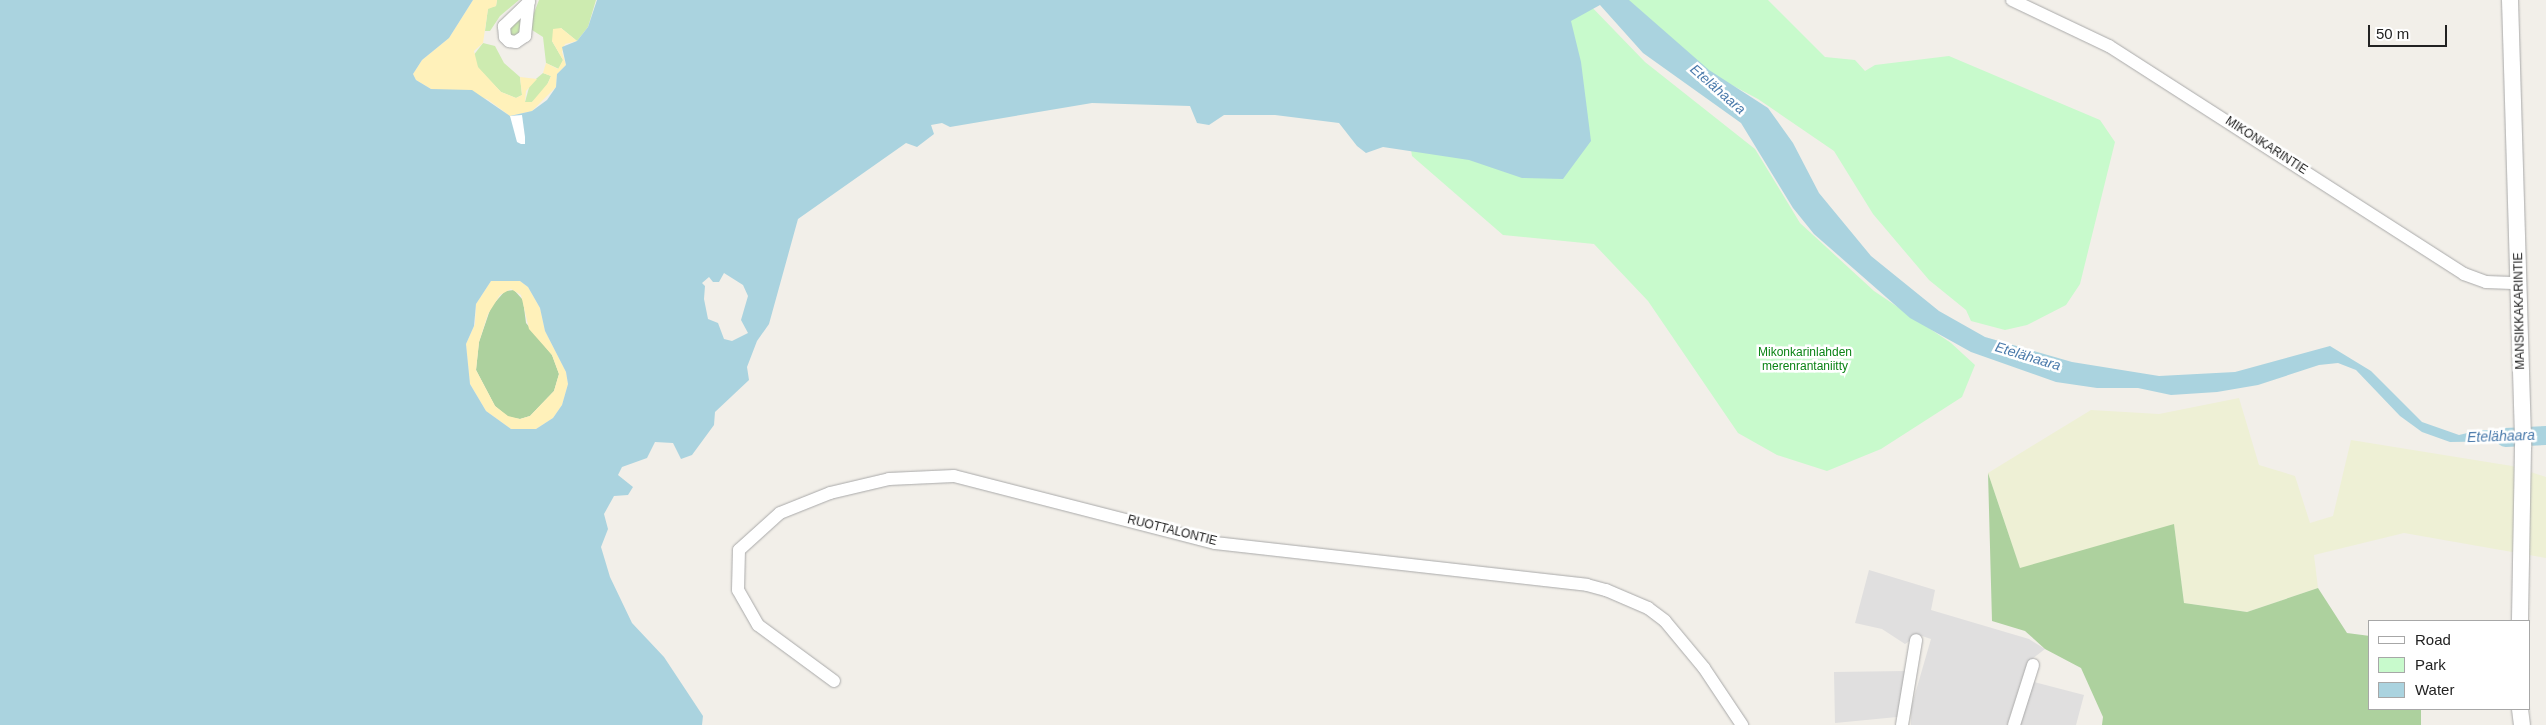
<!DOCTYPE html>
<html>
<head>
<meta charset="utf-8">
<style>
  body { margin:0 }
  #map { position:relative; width:2546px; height:725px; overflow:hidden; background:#f2efe9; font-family:Arial,sans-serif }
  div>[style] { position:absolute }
  .residential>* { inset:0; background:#e0dfdf }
  .farmland>* { inset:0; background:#eef0d5 }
  .grass>* { inset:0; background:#cdebb0 }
  .forest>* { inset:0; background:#add19e }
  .sand>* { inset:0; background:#fff1ba }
  .park>* { inset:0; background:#c8facc }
  .water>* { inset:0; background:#aad3df }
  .pier>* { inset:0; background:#fff }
  .river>* { height:19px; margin:-9.5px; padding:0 9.5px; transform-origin:9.5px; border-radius:9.5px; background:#aad3df }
  .roads { filter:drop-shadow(0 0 1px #a9a9a9) drop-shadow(0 0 1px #a9a9a9) }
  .minor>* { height:12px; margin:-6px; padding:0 6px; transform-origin:6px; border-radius:6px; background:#fff }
  .tertiary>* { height:16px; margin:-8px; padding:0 8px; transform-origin:8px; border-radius:8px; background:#fff }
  span { translate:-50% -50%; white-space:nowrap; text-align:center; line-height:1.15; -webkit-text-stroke:5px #fff; paint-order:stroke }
  .street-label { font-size:12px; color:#222 }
  .park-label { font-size:12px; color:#0c8416 }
  .water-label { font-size:14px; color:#4a7aab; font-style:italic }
  .legend { position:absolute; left:2368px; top:620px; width:162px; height:90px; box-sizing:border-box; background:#fff; border:1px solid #a7a7a7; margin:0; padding:6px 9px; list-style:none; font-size:15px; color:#222 }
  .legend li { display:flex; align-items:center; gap:10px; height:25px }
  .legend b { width:25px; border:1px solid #a7a7a7 }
  .scale { position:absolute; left:2368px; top:25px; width:79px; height:22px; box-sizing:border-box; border:2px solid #222; border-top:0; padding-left:6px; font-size:15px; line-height:18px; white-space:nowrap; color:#222; -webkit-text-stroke:4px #fff; paint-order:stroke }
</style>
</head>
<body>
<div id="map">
  <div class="residential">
    <div style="clip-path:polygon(1869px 570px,1935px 590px,1931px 610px,2029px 639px,2045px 649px,2032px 659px,2024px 673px,2007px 725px,1911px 725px,1911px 708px,1931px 639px,1919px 635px,1905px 644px,1882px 629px,1855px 623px)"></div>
    <div style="clip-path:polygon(1905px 671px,1897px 717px,1835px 723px,1834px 672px)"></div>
    <div style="clip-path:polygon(2034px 682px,2084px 695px,2076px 725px,2019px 725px)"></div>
  </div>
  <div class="farmland">
    <div style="clip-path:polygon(2239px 398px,2259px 465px,2295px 476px,2310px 523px,2333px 516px,2351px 440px,2512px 466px,2546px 477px,2546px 558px,2404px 533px,2314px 555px,2318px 588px,2247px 612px,2184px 603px,2174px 525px,2020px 569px,1988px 473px,2091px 410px,2159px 414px)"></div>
  </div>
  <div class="grass">
    <div style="clip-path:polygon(497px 0,519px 0,500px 16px,490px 31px,485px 31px,488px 8px,496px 6px)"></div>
    <div style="clip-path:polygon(539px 0,596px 0,588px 27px,577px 41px,561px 28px,552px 41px,563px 60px,559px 69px,546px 63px,543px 37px,532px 30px,532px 18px)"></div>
    <div style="clip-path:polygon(519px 19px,522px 19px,522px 31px,512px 38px,508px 30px)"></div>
    <div style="clip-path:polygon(483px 43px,495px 46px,504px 63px,520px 77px,522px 95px,516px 98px,501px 92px,478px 68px,473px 56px)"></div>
    <div style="clip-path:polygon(543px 73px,551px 76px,544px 92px,532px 102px,525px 102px,530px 84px)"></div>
  </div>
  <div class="forest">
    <div style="clip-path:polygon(514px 290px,523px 300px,526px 323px,552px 355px,559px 374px,554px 391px,530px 416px,520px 419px,508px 417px,495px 406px,476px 370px,479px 342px,491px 307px,505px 291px)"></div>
    <div style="clip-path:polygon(1988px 473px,2020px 568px,2174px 524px,2184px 603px,2247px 612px,2318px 588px,2347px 633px,2370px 636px,2370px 709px,2421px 709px,2421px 725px,2102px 725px,2103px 717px,2081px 668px,2045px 649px,2025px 631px,1992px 621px)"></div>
  </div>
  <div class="sand">
    <div style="clip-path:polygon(473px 0,497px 0,496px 6px,488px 9px,483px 43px,474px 51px,478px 67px,501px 92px,516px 98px,522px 95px,520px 77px,537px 79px,526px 91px,525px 102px,532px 102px,548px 83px,551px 76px,543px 73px,546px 63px,558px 69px,563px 60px,552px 41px,553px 29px,561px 28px,577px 41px,565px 44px,562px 52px,566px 65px,557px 74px,556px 87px,532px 111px,510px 116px,487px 99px,431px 89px,416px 80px,413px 74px,422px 60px,449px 38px)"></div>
    <div style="clip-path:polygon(evenodd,491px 281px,520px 281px,528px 287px,540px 308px,545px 331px,566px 372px,568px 384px,562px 405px,553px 418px,536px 429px,511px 429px,486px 411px,470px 384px,466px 344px,475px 324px,476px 304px,491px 281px,511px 289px,521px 295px,529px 329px,552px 355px,559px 374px,554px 391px,530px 416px,520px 419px,508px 416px,495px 406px,476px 370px,479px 342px,488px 314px,500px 295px,511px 289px)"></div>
  </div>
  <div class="park">
    <div style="clip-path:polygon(1585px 0,1645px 62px,1755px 149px,1800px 223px,1874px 291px,1951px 343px,1975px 365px,1962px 397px,1881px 449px,1827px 471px,1777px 455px,1738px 433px,1648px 301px,1594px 244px,1503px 235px,1412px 156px,1409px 137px,1526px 13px)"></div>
    <div style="clip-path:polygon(1627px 0,1768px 0,1825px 57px,1855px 60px,1865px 71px,1875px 65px,1949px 56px,2100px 120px,2115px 142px,2080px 284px,2066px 305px,2027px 325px,2005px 330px,1971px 321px,1966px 310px,1929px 280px,1873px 214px,1834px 151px,1758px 99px,1709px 73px)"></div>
  </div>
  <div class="water">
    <div style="clip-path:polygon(evenodd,0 0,473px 0,449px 38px,422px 60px,413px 74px,416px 80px,431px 89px,472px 90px,510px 116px,532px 111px,547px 100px,556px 87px,557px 74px,566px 65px,562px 47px,577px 41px,588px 27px,597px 0,1629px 0,1709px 70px,1768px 108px,1793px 143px,1819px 193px,1871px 256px,1939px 311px,1985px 337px,2072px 362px,2159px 376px,2235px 372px,2330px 346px,2371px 371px,2422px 422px,2459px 435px,2480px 430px,2517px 430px,2516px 441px,2450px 442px,2422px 432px,2400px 416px,2356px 370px,2338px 363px,2319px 365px,2258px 385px,2217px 392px,2171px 395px,2138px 388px,2097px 388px,2056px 382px,1971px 352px,1910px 318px,1814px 234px,1793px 208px,1741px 123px,1643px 53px,1600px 5px,1571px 21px,1581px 62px,1591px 141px,1563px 179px,1522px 178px,1469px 160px,1383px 147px,1366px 153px,1357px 146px,1339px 123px,1275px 115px,1224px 115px,1209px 125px,1197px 123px,1190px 106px,1092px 103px,950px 127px,942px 123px,931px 125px,934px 134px,917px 147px,906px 143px,798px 219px,769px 324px,757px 341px,747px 367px,749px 380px,715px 412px,714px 425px,692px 455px,681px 459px,673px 443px,655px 442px,647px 458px,622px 467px,618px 475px,633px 487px,628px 495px,614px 496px,604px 514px,608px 529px,601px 547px,610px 577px,632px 623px,664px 657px,703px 716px,702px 725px,0 725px,0 0,724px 273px,743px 285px,748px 296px,741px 320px,748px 333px,732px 341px,724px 339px,718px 323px,708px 319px,704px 299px,705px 286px,702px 283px,709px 277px,713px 282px,719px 282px,724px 273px,0 0,491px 281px,520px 281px,528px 287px,540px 308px,545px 331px,566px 372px,568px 384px,562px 405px,553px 418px,536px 429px,511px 429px,486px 411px,470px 384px,466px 344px,474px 326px,476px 304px,491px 281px)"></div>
  </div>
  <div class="pier">
    <div style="clip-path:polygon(522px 115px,525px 137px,525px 144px,521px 144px,517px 142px,510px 116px)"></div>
  </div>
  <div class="river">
    <div style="left:2505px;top:437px;width:41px;rotate:-2.8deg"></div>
  </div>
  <div class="roads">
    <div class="minor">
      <div style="left:2012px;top:0;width:107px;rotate:25.4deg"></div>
      <div style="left:2109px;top:46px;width:422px;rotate:32.7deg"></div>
      <div style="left:2464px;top:274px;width:23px;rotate:20deg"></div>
      <div style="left:2486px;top:282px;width:33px;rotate:2deg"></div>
      <div style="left:529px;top:2px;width:35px;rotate:136deg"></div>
      <div style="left:504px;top:26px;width:11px;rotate:85deg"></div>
      <div style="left:505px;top:37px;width:6px;rotate:45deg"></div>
      <div style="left:509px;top:41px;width:7px;rotate:8deg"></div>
      <div style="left:516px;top:42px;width:11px;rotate:-34deg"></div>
      <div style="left:525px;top:36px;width:36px;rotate:-84deg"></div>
      <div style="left:834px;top:681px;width:94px;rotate:-143.6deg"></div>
      <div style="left:758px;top:625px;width:40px;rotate:-119.7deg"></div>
      <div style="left:738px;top:590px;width:40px;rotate:-88.6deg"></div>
      <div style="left:739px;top:550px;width:55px;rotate:-42.1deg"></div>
      <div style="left:780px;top:513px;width:54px;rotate:-21.8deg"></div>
      <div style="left:830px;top:493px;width:61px;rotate:-13.3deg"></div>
      <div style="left:889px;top:479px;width:65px;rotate:-2.6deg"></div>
      <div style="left:954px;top:476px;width:269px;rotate:14.4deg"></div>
      <div style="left:1215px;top:543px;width:374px;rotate:6.4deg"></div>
      <div style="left:1587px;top:585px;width:20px;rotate:15deg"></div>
      <div style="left:1606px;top:590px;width:46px;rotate:23.2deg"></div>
      <div style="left:1648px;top:608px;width:21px;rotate:37deg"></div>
      <div style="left:1665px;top:621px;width:61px;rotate:50.3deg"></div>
      <div style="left:1704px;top:668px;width:69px;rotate:56.3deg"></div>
      <div style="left:1902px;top:725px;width:86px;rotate:-80.6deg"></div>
      <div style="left:2014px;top:725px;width:63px;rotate:-72.4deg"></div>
    </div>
    <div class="tertiary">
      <div style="left:2510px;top:0;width:447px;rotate:88.3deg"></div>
      <div style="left:2523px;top:447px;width:174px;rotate:91deg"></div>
      <div style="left:2520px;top:709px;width:16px;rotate:83deg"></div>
    </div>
  </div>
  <div class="street-label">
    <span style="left:2266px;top:146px;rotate:33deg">MIKONKARINTIE</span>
    <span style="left:2520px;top:311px;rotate:-91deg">MANSIKKAKARINTIE</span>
    <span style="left:1172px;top:531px;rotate:14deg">RUOTTALONTIE</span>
  </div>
  <div class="park-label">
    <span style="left:1805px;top:360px">Mikonkarinlahden<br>merenrantaniitty</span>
  </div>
  <div class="water-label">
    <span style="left:1718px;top:89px;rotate:41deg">Etelähaara</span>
    <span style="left:2028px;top:356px;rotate:17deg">Etelähaara</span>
    <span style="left:2501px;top:436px;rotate:-2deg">Etelähaara</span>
  </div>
  <ul class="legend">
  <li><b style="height:6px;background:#fff"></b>Road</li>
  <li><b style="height:14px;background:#c8facc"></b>Park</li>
  <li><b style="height:14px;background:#aad3df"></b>Water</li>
  </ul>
  <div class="scale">50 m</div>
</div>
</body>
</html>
